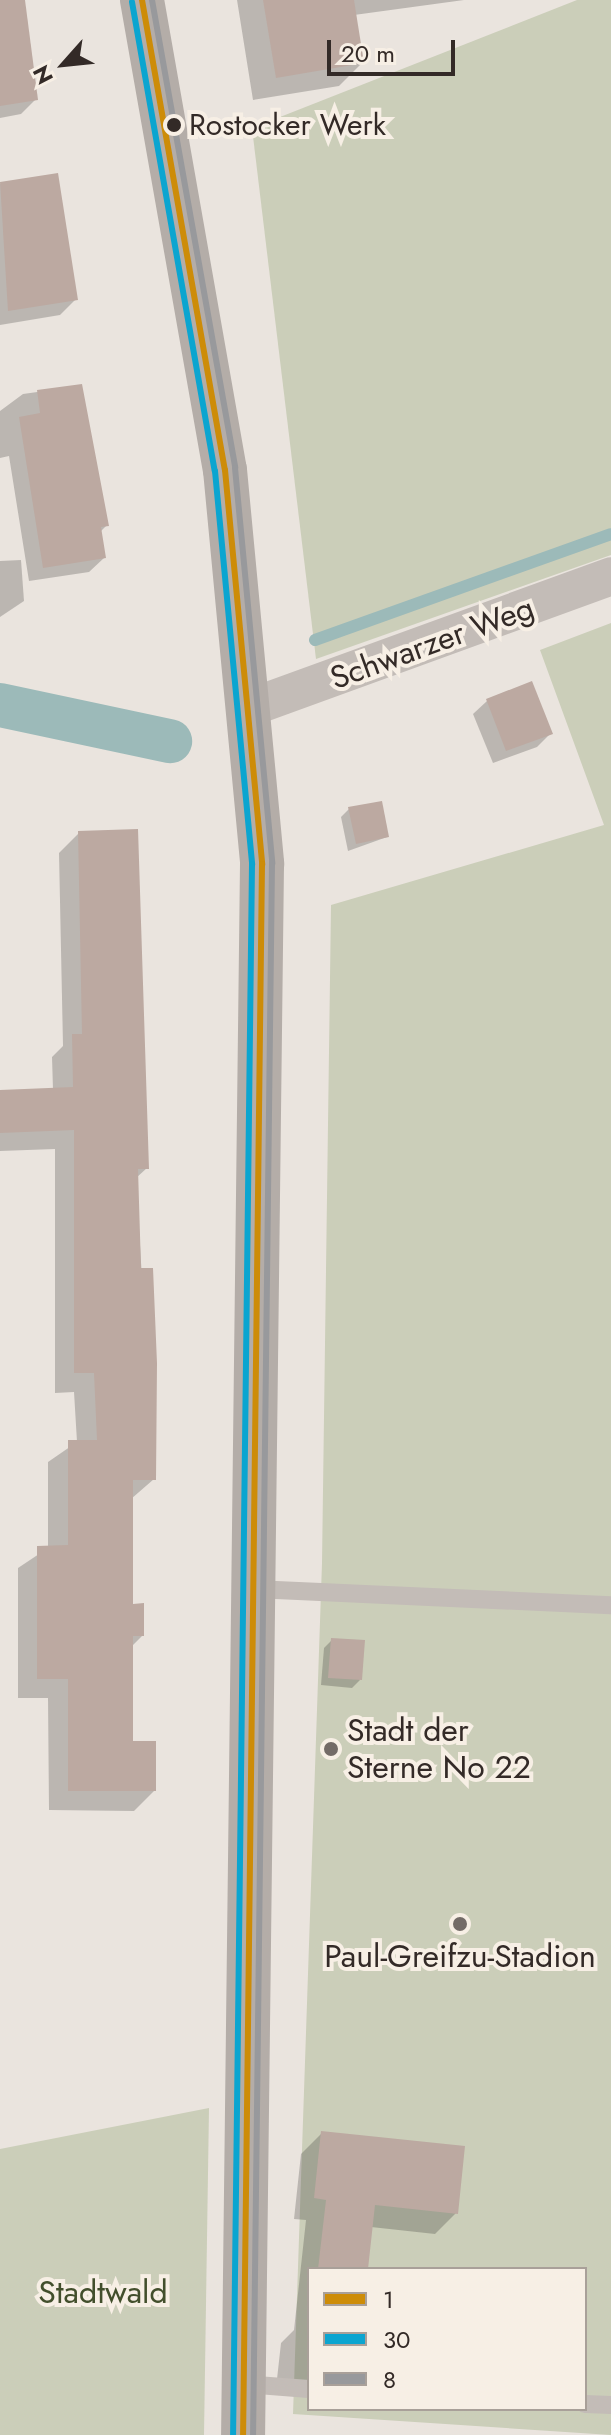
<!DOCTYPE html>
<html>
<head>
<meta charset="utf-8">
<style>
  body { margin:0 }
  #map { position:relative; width:611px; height:2435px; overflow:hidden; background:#eae4de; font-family:Jost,sans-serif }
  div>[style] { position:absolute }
  .green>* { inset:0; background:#cbceb9 }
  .shadow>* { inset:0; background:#0003 }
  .stream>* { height:12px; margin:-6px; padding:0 6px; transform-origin:6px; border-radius:6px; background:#9cbab9 }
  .canal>* { height:44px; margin:-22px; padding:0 22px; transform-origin:22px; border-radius:22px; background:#9cbab9 }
  .building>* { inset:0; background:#bca9a1 }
  .lane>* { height:18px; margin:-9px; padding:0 9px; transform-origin:9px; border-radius:9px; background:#c3bcb7 }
  .street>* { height:38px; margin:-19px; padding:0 19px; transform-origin:19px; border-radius:19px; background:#c3bcb7 }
  .secondary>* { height:44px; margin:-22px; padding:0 22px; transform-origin:22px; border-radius:22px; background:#b4ada8 }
  .bus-1>* { height:6px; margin:-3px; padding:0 3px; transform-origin:3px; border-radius:3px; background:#cd8c08 }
  .bus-2>* { height:6px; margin:-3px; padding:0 3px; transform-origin:3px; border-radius:3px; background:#0ba5d0 }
  .bus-3>* { height:6px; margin:-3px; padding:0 3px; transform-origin:3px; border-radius:3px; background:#98999c }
  .dots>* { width:22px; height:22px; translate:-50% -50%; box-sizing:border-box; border:4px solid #f7efe5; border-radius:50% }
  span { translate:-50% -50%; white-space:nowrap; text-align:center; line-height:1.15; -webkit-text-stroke:8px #f7efe5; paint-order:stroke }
  .bus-label { font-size:30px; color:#332a27 }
  .left { translate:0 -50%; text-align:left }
  .street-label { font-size:32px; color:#332a27 }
  .poi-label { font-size:32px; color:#332a27 }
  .park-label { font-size:32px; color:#424f2c }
  .legend { position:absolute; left:307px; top:2267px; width:280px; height:144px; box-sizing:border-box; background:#f7efe5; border:2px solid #a9a099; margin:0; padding:10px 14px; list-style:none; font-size:24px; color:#332a27 }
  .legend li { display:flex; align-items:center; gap:16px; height:40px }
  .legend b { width:40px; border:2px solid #a9a099 }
  .north { position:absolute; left:24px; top:24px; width:80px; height:80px; -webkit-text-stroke:6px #f7efe5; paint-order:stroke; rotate:243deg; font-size:22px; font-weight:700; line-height:32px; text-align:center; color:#332a27 }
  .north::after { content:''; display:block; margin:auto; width:28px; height:36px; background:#332a27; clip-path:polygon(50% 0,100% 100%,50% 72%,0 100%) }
  .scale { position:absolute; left:327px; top:40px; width:128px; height:36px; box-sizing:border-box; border:4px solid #332a27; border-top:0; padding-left:10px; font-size:24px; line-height:28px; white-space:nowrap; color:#332a27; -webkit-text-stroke:6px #f7efe5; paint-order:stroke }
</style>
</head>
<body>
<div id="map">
  <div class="green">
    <div style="clip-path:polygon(577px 0,611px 0,611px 555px,316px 659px,252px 128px)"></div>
    <div style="clip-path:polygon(evenodd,611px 623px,611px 2435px,293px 2414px,322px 1563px,331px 905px,604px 825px,540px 650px,611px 623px,309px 2269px,585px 2269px,585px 2409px,309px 2409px,309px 2269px)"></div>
    <div style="clip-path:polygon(209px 2108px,204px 2435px,0 2435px,0 2149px)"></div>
  </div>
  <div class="shadow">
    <div style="clip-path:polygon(0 0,21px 0,36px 99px,21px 114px,0 118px)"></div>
    <div style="clip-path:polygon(237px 0,464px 0,354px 15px,362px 63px,339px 86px,253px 100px)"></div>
    <div style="clip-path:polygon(57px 175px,76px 299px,60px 315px,0 325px,0 184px)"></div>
    <div style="clip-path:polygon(80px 386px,107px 525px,100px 532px,104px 558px,89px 572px,29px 581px,9px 456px,0 458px,0 411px,23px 394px)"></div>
    <div style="clip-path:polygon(21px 560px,24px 601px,0 617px,0 561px)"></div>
    <div style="clip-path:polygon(487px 701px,550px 734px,537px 747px,493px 763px,473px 714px)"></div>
    <div style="clip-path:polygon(349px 809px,387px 837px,348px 851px,341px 817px)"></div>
    <div style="clip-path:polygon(79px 833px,147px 1168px,136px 1178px,154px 1479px,131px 1499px,131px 1606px,142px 1636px,131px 1647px,131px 1743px,154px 1791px,134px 1811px,49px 1810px,48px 1698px,18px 1698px,18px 1568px,48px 1548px,48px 1462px,77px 1442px,74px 1392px,55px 1393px,55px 1149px,0 1151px,0 1092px,53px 1090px,52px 1057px,63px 1046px,59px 853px)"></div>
    <div style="clip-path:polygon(332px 1640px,360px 1680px,352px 1688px,321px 1685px,324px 1648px)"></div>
    <div style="clip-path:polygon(322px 2133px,456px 2213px,435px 2234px,371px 2227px,366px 2269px,309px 2269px,309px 2392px,276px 2388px,281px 2343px,294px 2330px,306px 2220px,294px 2219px,301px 2154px)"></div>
  </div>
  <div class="stream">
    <div style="left:315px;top:640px;width:314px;rotate:-19.7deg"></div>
  </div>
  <div class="canal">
    <div style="left:0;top:705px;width:174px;rotate:12deg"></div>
  </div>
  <div class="building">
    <div style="clip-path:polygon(0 0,25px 0,38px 100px,0 106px)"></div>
    <div style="clip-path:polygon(263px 0,354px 0,364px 63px,276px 78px)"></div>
    <div style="clip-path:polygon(58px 173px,78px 300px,8px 311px,0 182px)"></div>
    <div style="clip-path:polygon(82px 384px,109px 526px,101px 527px,106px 558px,43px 568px,19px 417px,40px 413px,37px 390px)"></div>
    <div style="clip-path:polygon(532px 681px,553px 734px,506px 751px,486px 699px)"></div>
    <div style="clip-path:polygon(382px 801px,389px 837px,356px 844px,348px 807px)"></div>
    <div style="clip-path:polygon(138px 829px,149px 1169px,138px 1169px,141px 1268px,153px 1268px,157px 1363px,156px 1480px,133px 1480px,133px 1604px,144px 1603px,144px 1636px,133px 1636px,133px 1741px,156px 1741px,156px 1791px,68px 1791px,68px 1679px,37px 1679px,37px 1546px,68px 1545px,68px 1440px,97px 1440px,94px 1373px,74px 1373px,74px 1130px,0 1133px,0 1090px,73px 1087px,72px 1034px,82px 1034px,78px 831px)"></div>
    <div style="clip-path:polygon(331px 1638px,365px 1640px,362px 1680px,328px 1678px)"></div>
    <div style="clip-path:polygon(321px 2131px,465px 2146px,458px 2214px,375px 2205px,368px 2269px,318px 2269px,326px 2200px,314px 2198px)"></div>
  </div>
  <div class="lane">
    <div style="left:254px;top:1589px;width:357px;rotate:2.6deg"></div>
    <div style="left:243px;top:2384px;width:66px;rotate:4.3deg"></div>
    <div style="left:585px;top:2404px;width:26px;rotate:2deg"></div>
  </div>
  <div class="street">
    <div style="left:252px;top:707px;width:382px;rotate:-20deg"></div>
  </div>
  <div class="secondary">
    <div style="left:142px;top:0;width:477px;rotate:80deg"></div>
    <div style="left:225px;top:470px;width:396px;rotate:84.6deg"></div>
    <div style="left:262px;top:864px;width:1571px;rotate:90.69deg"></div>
  </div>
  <div class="bus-1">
    <div style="left:142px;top:0;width:477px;rotate:80deg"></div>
    <div style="left:225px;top:470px;width:396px;rotate:84.6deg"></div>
    <div style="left:262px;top:864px;width:1571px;rotate:90.69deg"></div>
  </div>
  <div class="bus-2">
    <div style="left:132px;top:2px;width:476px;rotate:80deg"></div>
    <div style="left:215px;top:471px;width:395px;rotate:84.6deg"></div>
    <div style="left:252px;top:864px;width:1571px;rotate:90.69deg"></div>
  </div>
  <div class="bus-3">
    <div style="left:152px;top:0;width:475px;rotate:79.9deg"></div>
    <div style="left:235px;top:468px;width:397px;rotate:84.6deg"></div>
    <div style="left:272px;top:863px;width:1572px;rotate:90.69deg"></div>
  </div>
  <div class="dots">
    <div style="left:174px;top:125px;background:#332a27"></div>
    <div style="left:331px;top:1749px;background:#736b67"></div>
    <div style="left:460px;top:1924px;background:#736b67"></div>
  </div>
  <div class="bus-label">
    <span class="left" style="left:189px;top:125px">Rostocker Werk</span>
  </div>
  <div class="street-label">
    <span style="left:432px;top:643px;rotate:-20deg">Schwarzer Weg</span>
  </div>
  <div class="poi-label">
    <span class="left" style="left:347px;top:1749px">Stadt der<br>Sterne No 22</span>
    <span style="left:460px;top:1956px">Paul-Greifzu-Stadion</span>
  </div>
  <div class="park-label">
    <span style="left:103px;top:2292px">Stadtwald</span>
  </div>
  <ul class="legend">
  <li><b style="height:10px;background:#cd8c08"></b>1</li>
  <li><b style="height:10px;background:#0ba5d0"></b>30</li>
  <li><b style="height:10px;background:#98999c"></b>8</li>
  </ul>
  <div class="north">N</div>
  <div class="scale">20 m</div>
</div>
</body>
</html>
